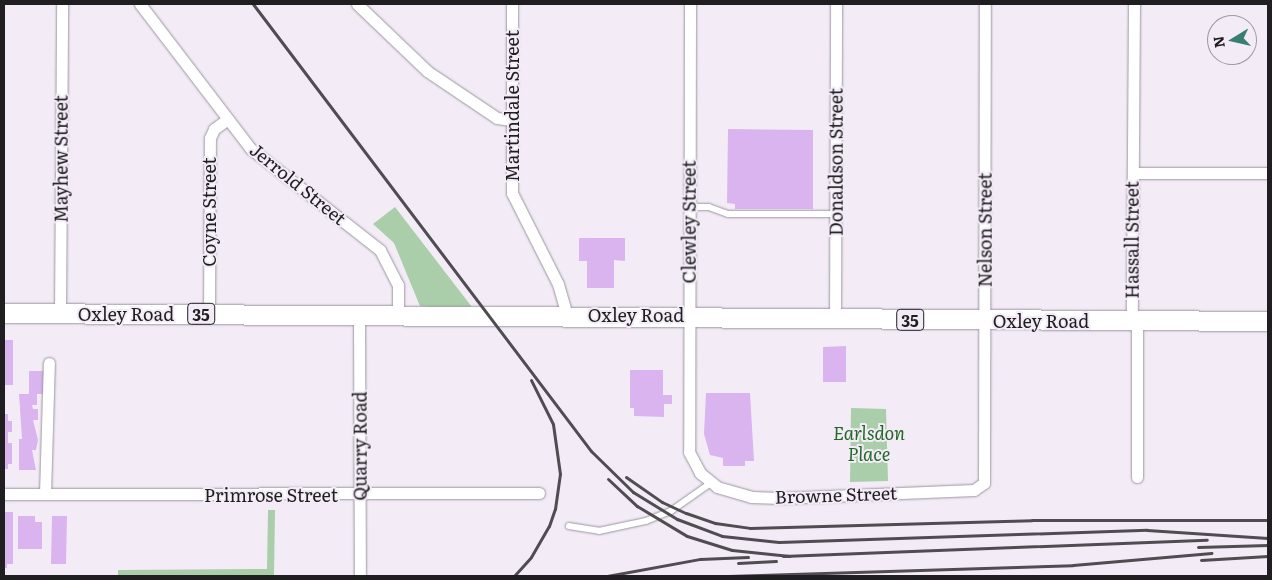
<!DOCTYPE html>
<html>
<head>
<meta charset="utf-8">
<style>
  body { margin:0 }
  #map { position:relative; width:1272px; height:580px; overflow:hidden; background:#f3ecf7; font-family:Literata,serif }
  div>[style] { position:absolute }
  .green>* { inset:0; background:#aacdaa }
  .building>* { inset:0; background:#d9b4ee }
  .roads { filter:drop-shadow(0 0 1px #9c95a0) drop-shadow(0 0 1px #9c95a0) }
  .lane>* { height:5.5px; margin:-2.75px; padding:0 2.75px; transform-origin:2.75px; border-radius:2.75px; background:#fff }
  .street>* { height:11px; margin:-5.5px; padding:0 5.5px; transform-origin:5.5px; border-radius:5.5px; background:#fff }
  .primary>* { height:19px; margin:-9.5px; padding:0 9.5px; transform-origin:9.5px; border-radius:9.5px; background:#fff }
  .rail>* { height:3px; margin:-1.5px; padding:0 1.5px; transform-origin:1.5px; border-radius:1.5px; background:#504c52 }
  span { translate:-50% -50%; white-space:nowrap; text-align:center; line-height:1.15; -webkit-text-stroke:4px #f3ecf7; paint-order:stroke }
  .shield-label span { padding:1px 4px; background:#f3ecf7; border:1px solid; border-radius:4px; -webkit-text-stroke-width:0 }
  .shield-label { font-size:16px; color:#211e22; font-weight:700 }
  .street-label { font-size:18px; color:#211e22 }
  .park-label { font-size:18px; color:#236829; font-style:italic }
  .frame { position:absolute; inset:0; border:5px solid #211e22; pointer-events:none }
  .north { position:absolute; left:1207px; top:15px; width:50px; height:50px; box-sizing:border-box; background:#f3ecf7; border:1px solid #9f9aa2; border-radius:50%; rotate:261deg; font-size:14px; font-weight:700; line-height:20px; text-align:center; color:#211e22 }
  .north::after { content:''; display:block; margin:auto; width:18px; height:22px; background:#397e73; clip-path:polygon(50% 0,100% 100%,50% 72%,0 100%) }
</style>
</head>
<body>
<div id="map">
  <div class="green">
    <div style="clip-path:polygon(395px 207px,475px 311px,420px 306px,394px 243px,373px 224px)"></div>
    <div style="clip-path:polygon(851px 408px,886px 409px,888px 481px,850px 482px)"></div>
    <div style="clip-path:polygon(268px 510px,275px 510px,274px 576px,118px 576px,118px 570px,267px 569px)"></div>
  </div>
  <div class="building">
    <div style="clip-path:polygon(728px 129px,813px 130px,813px 209px,735px 209px,735px 204px,727px 203px)"></div>
    <div style="clip-path:polygon(579px 238px,625px 238px,625px 261px,614px 260px,614px 288px,587px 288px,587px 261px,579px 261px)"></div>
    <div style="clip-path:polygon(4px 340px,13px 340px,13px 385px,4px 385px)"></div>
    <div style="clip-path:polygon(846px 346px,846px 382px,823px 382px,823px 347px)"></div>
    <div style="clip-path:polygon(630px 370px,663px 370px,663px 395px,672px 395px,672px 404px,664px 404px,664px 417px,634px 416px,634px 408px,630px 408px)"></div>
    <div style="clip-path:polygon(29px 371px,47px 371px,47px 394px,37px 394px,37px 405px,32px 405px,33px 409px,38px 409px,38px 420px,33px 420px,38px 440px,36px 450px,32px 450px,36px 470px,19px 470px,19px 439px,22px 439px,19px 394px,29px 394px)"></div>
    <div style="clip-path:polygon(706px 393px,750px 393px,754px 461px,745px 461px,745px 466px,723px 466px,723px 458px,710px 455px,704px 434px)"></div>
    <div style="clip-path:polygon(4px 414px,8px 414px,8px 421px,12px 421px,12px 432px,8px 432px,8px 443px,12px 443px,12px 464px,8px 464px,8px 469px,4px 469px)"></div>
    <div style="clip-path:polygon(4px 512px,13px 512px,13px 564px,7px 564px,7px 568px,4px 568px)"></div>
    <div style="clip-path:polygon(18px 516px,35px 516px,35px 522px,42px 522px,42px 549px,18px 549px)"></div>
    <div style="clip-path:polygon(52px 516px,67px 516px,66px 564px,51px 564px)"></div>
  </div>
  <div class="roads">
    <div class="lane">
      <div style="left:689px;top:207px;width:20px"></div>
      <div style="left:709px;top:207px;width:20px;rotate:20deg"></div>
      <div style="left:728px;top:214px;width:107px"></div>
      <div style="left:569px;top:526px;width:30px;rotate:9deg"></div>
      <div style="left:599px;top:531px;width:48px;rotate:-12deg"></div>
      <div style="left:646px;top:521px;width:27px;rotate:-22deg"></div>
      <div style="left:671px;top:511px;width:49px;rotate:-35deg"></div>
    </div>
    <div class="street">
      <div style="left:140px;top:4px;width:183px;rotate:52.6deg"></div>
      <div style="left:251px;top:149px;width:164px;rotate:38.1deg"></div>
      <div style="left:380px;top:250px;width:39px;rotate:63deg"></div>
      <div style="left:398px;top:285px;width:32px;rotate:90deg"></div>
      <div style="left:357px;top:4px;width:97px;rotate:43.7deg"></div>
      <div style="left:427px;top:71px;width:84px;rotate:33.9deg"></div>
      <div style="left:497px;top:118px;width:14px;rotate:8deg"></div>
      <div style="left:512px;top:4px;width:189px;rotate:90deg"></div>
      <div style="left:512px;top:193px;width:102px;rotate:63.2deg"></div>
      <div style="left:558px;top:284px;width:32px;rotate:74deg"></div>
      <div style="left:690px;top:4px;width:448px;rotate:90.1deg"></div>
      <div style="left:689px;top:452px;width:24px;rotate:62deg"></div>
      <div style="left:700px;top:473px;width:22px;rotate:39deg"></div>
      <div style="left:717px;top:487px;width:35px;rotate:16deg"></div>
      <div style="left:751px;top:497px;width:30px;rotate:2deg"></div>
      <div style="left:781px;top:498px;width:193px;rotate:-2.4deg"></div>
      <div style="left:974px;top:490px;width:12px;rotate:-35deg"></div>
      <div style="left:984px;top:483px;width:479px;rotate:-89.9deg"></div>
      <div style="left:1134px;top:4px;width:309px;rotate:90.4deg"></div>
      <div style="left:1132px;top:313px;width:18px;rotate:74deg"></div>
      <div style="left:1137px;top:330px;width:147px;rotate:90deg"></div>
      <div style="left:1133px;top:173px;width:135px"></div>
      <div style="left:60px;top:313px;width:309px;rotate:-89.6deg"></div>
      <div style="left:209px;top:314px;width:176px;rotate:-89.7deg"></div>
      <div style="left:210px;top:138px;width:10px;rotate:-66deg"></div>
      <div style="left:214px;top:129px;width:17px;rotate:-36deg"></div>
      <div style="left:359px;top:316px;width:260px;rotate:89.8deg"></div>
      <div style="left:835px;top:319px;width:315px;rotate:-89.8deg"></div>
      <div style="left:4px;top:494px;width:535px;rotate:-0.11deg"></div>
      <div style="left:45px;top:494px;width:131px;rotate:-88.3deg"></div>
    </div>
    <div class="primary">
      <div style="left:4px;top:313px;width:1264px;rotate:0.36deg"></div>
    </div>
  </div>
  <div class="rail">
    <div style="left:253px;top:4px;width:560px;rotate:52.91deg"></div>
    <div style="left:591px;top:451px;width:59px;rotate:44.3deg"></div>
    <div style="left:633px;top:492px;width:52px;rotate:31.5deg"></div>
    <div style="left:677px;top:519px;width:48px;rotate:20.7deg"></div>
    <div style="left:722px;top:536px;width:57px;rotate:6deg"></div>
    <div style="left:779px;top:542px;width:368px;rotate:-1.9deg"></div>
    <div style="left:1147px;top:530px;width:121px;rotate:3.8deg"></div>
    <div style="left:626px;top:477px;width:44px;rotate:34.8deg"></div>
    <div style="left:662px;top:502px;width:26px;rotate:25deg"></div>
    <div style="left:686px;top:513px;width:31px;rotate:19deg"></div>
    <div style="left:715px;top:523px;width:35px;rotate:8deg"></div>
    <div style="left:750px;top:528px;width:282px;rotate:-1.6deg"></div>
    <div style="left:1032px;top:520px;width:236px"></div>
    <div style="left:608px;top:479px;width:40px;rotate:43deg"></div>
    <div style="left:637px;top:506px;width:58px;rotate:31deg"></div>
    <div style="left:687px;top:536px;width:47px;rotate:17.3deg"></div>
    <div style="left:732px;top:550px;width:58px;rotate:5.9deg"></div>
    <div style="left:1198px;top:547px;width:70px;rotate:-1.6deg"></div>
    <div style="left:783px;top:556px;width:424px;rotate:-2.2deg"></div>
    <div style="left:1201px;top:560px;width:67px;rotate:-3.4deg"></div>
    <div style="left:738px;top:563px;width:38px;rotate:-3deg"></div>
    <div style="left:514px;top:576px;width:25px;rotate:-48deg"></div>
    <div style="left:531px;top:557px;width:36px;rotate:-60deg"></div>
    <div style="left:549px;top:526px;width:18px;rotate:-71deg"></div>
    <div style="left:555px;top:509px;width:35px;rotate:-82deg"></div>
    <div style="left:560px;top:474px;width:50px;rotate:-98deg"></div>
    <div style="left:553px;top:424px;width:49px;rotate:-116.6deg"></div>
    <div style="left:607px;top:576px;width:95px;rotate:-10.4deg"></div>
    <div style="left:700px;top:559px;width:48px;rotate:-2.4deg"></div>
    <div style="left:728px;top:576px;width:345px;rotate:-1.8deg"></div>
    <div style="left:1073px;top:565px;width:139px;rotate:-5deg"></div>
  </div>
  <div class="shield-label">
    <span style="left:201px;top:314px">35</span>
    <span style="left:910px;top:320px">35</span>
  </div>
  <div class="street-label">
    <span style="left:512px;top:106px;rotate:-90deg">Martindale Street</span>
    <span style="left:61px;top:159px;rotate:-90deg">Mayhew Street</span>
    <span style="left:836px;top:162px;rotate:-90deg">Donaldson Street</span>
    <span style="left:298px;top:184px;rotate:39deg">Jerrold Street</span>
    <span style="left:209px;top:212px;rotate:-90deg">Coyne Street</span>
    <span style="left:689px;top:222px;rotate:-90deg">Clewley Street</span>
    <span style="left:985px;top:230px;rotate:-90deg">Nelson Street</span>
    <span style="left:1132px;top:240px;rotate:-90deg">Hassall Street</span>
    <span style="left:126px;top:314px">Oxley Road</span>
    <span style="left:636px;top:315px">Oxley Road</span>
    <span style="left:1041px;top:321px">Oxley Road</span>
    <span style="left:360px;top:446px;rotate:-90deg">Quarry Road</span>
    <span style="left:271px;top:495px">Primrose Street</span>
    <span style="left:836px;top:495px;rotate:-2deg">Browne Street</span>
  </div>
  <div class="park-label">
    <span style="left:869px;top:444px">Earlsdon<br>Place</span>
  </div>
  <div class="frame"></div>
  <div class="north">N</div>
</div>
</body>
</html>
